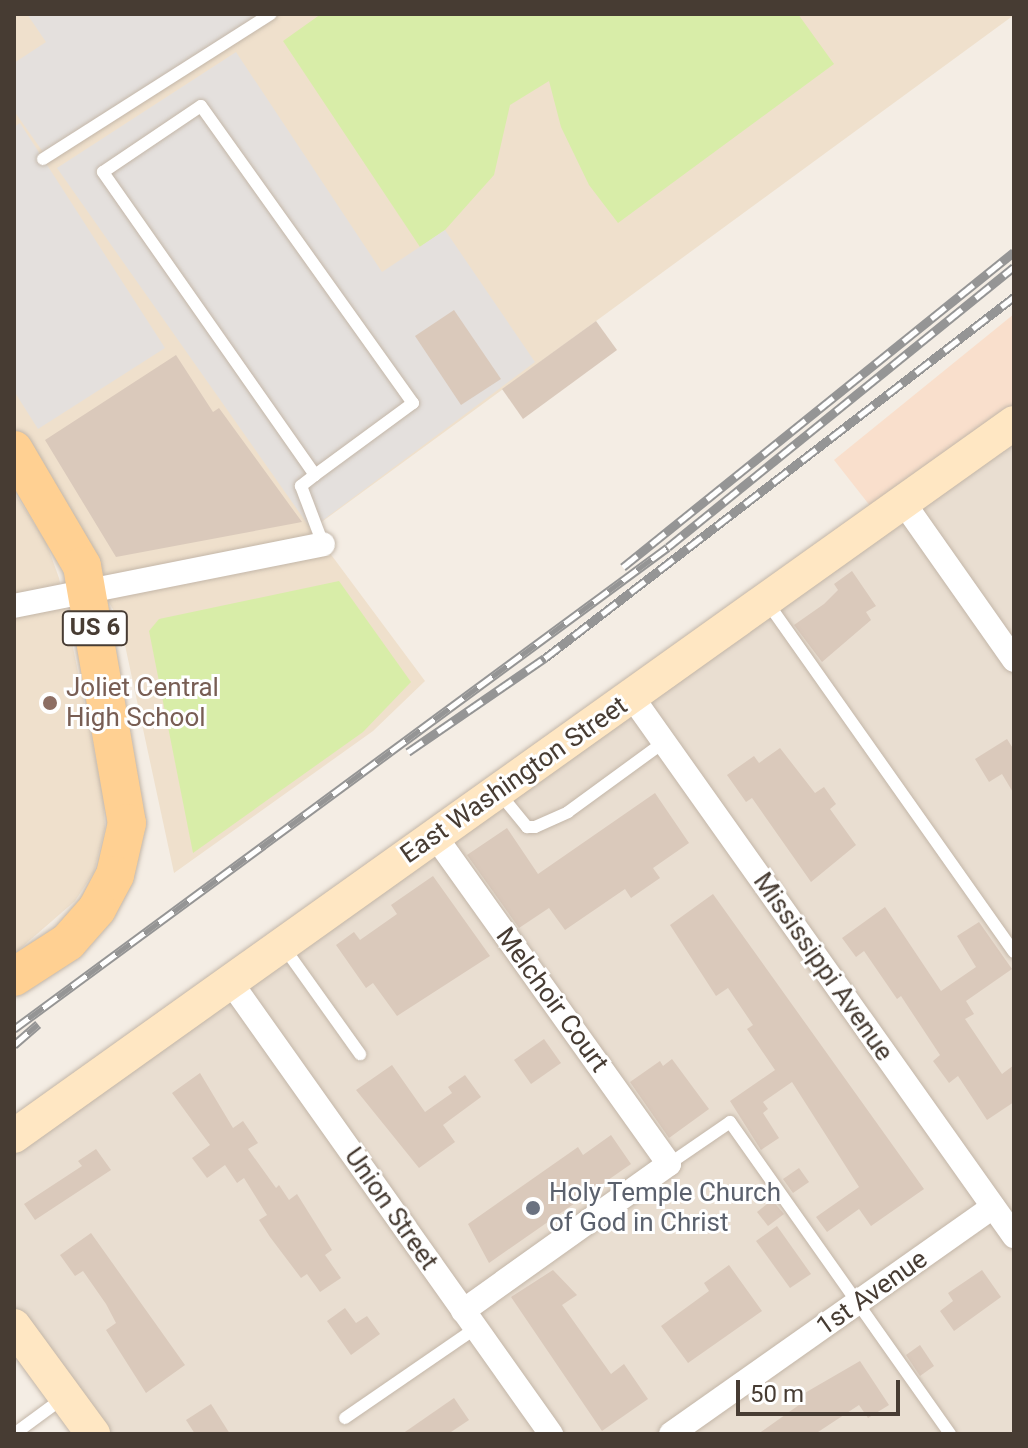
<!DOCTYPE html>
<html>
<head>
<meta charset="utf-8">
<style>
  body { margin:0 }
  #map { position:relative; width:1028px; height:1448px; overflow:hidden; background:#f4ede4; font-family:Roboto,sans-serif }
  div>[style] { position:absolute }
  .residential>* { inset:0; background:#e9ded1 }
  .commercial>* { inset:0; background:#f9dfcc }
  .education>* { inset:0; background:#efe0cc }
  .green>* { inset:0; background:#d8eda8 }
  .parking>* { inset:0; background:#e4e0dd }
  .building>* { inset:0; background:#dac9bb }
  .roads { filter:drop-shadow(0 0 2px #c3b6a8) drop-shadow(0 0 2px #c3b6a8) }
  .lane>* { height:12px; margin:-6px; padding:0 6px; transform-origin:6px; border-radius:6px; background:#fff }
  .street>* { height:24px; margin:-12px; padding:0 12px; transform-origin:12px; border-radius:12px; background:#fff }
  .secondary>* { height:34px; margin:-17px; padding:0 17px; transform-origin:17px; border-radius:17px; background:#ffe7c3 }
  .primary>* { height:38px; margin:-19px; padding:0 19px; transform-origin:19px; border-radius:19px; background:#ffd092 }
  .rail>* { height:9px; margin-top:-4.5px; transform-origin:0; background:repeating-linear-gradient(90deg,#fff 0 18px,#959595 0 36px); box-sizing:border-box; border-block:2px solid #959595 }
  .dots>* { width:22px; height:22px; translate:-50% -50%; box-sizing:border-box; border:4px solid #fff; border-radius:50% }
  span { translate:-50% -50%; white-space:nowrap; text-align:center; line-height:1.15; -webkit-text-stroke:6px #fff; paint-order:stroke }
  .shield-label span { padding:2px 6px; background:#fff; border:2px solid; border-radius:6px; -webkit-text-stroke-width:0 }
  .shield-label { font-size:24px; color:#473c33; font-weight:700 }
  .education-label { font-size:26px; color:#785e54 }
  .left { translate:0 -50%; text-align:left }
  .street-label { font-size:26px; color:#473c33 }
  .worship-label { font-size:26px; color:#5b616d }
  .frame { position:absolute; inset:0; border:16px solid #473c33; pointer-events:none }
  .scale { position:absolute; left:736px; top:1380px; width:164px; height:36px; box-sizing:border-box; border:4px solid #473c33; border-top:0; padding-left:10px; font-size:24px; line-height:28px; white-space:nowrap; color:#473c33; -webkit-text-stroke:6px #fff; paint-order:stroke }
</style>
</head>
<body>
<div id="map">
  <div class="residential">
    <div style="clip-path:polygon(1014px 419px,1014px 1434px,94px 1434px,14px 1326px,14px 1128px)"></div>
  </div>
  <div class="commercial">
    <div style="clip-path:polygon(1014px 314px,1014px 419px,878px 516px,834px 460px)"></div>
  </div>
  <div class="education">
    <div style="clip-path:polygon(14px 14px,1014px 14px,1014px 15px,312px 529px,425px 681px,373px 731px,174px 873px,120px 622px,14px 432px)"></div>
    <div style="clip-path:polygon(14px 492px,46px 542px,59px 578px,103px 796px,105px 828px,94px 872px,75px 901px,14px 954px)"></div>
  </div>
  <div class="green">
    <div style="clip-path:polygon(321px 14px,798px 14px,834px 64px,618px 223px,589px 185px,561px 127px,549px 81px,510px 105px,494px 175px,445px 230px,420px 247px,283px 41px)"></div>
    <div style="clip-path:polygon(339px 581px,411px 682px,363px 732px,193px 853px,149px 631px,159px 619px)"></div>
  </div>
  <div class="parking">
    <div style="clip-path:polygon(27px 14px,261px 14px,43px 152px,14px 111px,14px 63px,46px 42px)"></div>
    <div style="clip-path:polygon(236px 52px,382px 272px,445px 230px,535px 362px,311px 529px,57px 168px)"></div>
    <div style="clip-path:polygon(20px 123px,165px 348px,38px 429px,14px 391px,14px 127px)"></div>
  </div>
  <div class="building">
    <div style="clip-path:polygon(454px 310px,501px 379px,461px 405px,415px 336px)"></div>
    <div style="clip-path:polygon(596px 321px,617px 350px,523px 419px,502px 389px)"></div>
    <div style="clip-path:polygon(176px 355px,213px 412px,219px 408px,302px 522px,116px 557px,45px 440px)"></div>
    <div style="clip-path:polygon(852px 571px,876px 606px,866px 612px,871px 620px,822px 662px,794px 625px,824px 604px,838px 590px,834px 584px)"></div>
    <div style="clip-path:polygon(1007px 739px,1014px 750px,1014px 794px,1002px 774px,989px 782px,975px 759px)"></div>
    <div style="clip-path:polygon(780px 748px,815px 793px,824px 787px,836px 804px,830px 809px,856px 845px,811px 882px,752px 798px,746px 802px,727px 775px,754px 756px,759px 763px)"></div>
    <div style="clip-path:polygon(655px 793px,689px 843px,653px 868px,660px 878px,631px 898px,625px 889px,565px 930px,549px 908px,519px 928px,467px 855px,507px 828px,538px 874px)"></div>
    <div style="clip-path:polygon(433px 876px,490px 956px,397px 1016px,373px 983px,366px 988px,336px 945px,354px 932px,360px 940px,397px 914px,391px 905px)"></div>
    <div style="clip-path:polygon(713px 894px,924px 1189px,871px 1226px,859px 1209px,827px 1232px,816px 1217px,859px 1187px,792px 1082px,763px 1102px,768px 1109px,763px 1113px,779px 1138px,761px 1150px,730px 1101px,775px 1070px,747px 1029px,753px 1025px,728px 988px,716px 996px,670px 925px)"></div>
    <div style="clip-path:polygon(885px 907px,941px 991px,976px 967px,957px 936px,979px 922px,1012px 969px,966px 1001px,974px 1014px,965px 1019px,1002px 1074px,1014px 1065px,1014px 1102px,987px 1120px,958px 1076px,949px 1083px,933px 1061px,940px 1055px,901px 996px,897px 999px,864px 951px,856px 957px,842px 938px)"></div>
    <div style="clip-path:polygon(544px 1039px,561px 1063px,531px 1084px,514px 1060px)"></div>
    <div style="clip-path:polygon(672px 1059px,709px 1109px,669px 1138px,630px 1082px,660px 1061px,663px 1066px)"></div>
    <div style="clip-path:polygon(392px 1065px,425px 1112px,452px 1093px,448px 1087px,465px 1075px,481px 1097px,443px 1125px,455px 1142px,419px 1168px,356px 1090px)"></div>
    <div style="clip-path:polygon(200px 1073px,233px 1128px,243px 1121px,258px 1143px,248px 1149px,276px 1188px,279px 1185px,289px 1200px,297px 1194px,332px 1250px,325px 1255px,341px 1278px,320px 1292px,307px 1274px,301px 1278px,270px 1237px,259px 1220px,267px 1215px,244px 1178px,237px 1183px,225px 1165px,207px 1178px,192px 1158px,210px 1145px,172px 1093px)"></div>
    <div style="clip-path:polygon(611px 1135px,631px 1164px,489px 1263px,468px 1224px,578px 1147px,583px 1155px)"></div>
    <div style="clip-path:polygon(96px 1149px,111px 1170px,35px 1220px,24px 1204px,82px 1166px,78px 1161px)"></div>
    <div style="clip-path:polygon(799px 1168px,809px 1182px,793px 1193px,783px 1179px)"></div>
    <div style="clip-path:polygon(772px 1200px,784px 1214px,768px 1226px,757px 1212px)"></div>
    <div style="clip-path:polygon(777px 1226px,811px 1274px,790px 1288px,756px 1241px)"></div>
    <div style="clip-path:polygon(91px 1233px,185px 1365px,146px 1393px,106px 1330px,116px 1323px,106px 1304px,83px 1271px,75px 1276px,60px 1255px)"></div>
    <div style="clip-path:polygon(729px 1265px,762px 1311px,688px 1363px,661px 1326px,709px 1291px,704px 1283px)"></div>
    <div style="clip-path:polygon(553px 1270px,577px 1295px,562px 1305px,611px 1374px,624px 1364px,648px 1399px,602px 1431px,511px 1297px)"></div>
    <div style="clip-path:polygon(982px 1270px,1001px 1297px,954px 1331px,940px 1311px,953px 1301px,948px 1293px)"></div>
    <div style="clip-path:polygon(345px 1308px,356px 1323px,367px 1316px,380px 1334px,351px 1355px,327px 1321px)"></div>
    <div style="clip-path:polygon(920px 1345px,934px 1366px,920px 1376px,906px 1355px)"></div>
    <div style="clip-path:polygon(860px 1361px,889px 1405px,868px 1418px,859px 1405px,815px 1434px,758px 1434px,806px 1400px,803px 1394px)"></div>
    <div style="clip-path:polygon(454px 1398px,469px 1420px,448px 1434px,402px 1434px)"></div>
    <div style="clip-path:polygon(211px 1404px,230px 1434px,195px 1434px,186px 1420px)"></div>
  </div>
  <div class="roads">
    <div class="lane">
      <div style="left:43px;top:159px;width:270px;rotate:-32.5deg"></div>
      <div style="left:315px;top:475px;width:370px;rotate:-125deg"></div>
      <div style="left:103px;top:172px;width:118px;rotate:-34deg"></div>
      <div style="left:201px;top:106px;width:365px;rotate:54.5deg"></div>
      <div style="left:413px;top:403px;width:122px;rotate:143.7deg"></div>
      <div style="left:315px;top:475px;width:18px;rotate:142deg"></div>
      <div style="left:301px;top:486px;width:62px;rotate:69.2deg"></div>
      <div style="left:767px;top:602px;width:428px;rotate:54.8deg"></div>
      <div style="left:500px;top:794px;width:43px;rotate:50.7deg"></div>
      <div style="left:527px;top:827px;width:8px"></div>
      <div style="left:535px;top:827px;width:36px;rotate:-24deg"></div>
      <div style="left:568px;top:812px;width:119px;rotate:-36.1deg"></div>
      <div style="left:283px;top:946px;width:133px;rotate:54.5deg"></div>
      <div style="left:669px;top:1164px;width:74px;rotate:-34.5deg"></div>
      <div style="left:730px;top:1122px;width:382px;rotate:54.8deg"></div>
      <div style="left:345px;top:1418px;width:159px;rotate:-34.5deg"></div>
      <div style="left:14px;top:1434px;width:61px;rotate:-36.3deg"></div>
    </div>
    <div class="street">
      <div style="left:903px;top:502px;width:193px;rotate:54.9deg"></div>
      <div style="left:14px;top:606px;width:315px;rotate:-11.3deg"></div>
      <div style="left:632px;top:697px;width:661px;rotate:54.67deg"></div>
      <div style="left:435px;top:836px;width:403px;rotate:54.5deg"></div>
      <div style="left:669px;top:1164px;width:253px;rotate:144.5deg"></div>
      <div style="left:232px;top:984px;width:552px;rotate:54.67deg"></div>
      <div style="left:671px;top:1434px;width:394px;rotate:-35.2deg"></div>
    </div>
    <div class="secondary">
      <div style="left:14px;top:1136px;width:1228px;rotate:-35.49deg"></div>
      <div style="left:14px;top:1326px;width:134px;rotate:53.8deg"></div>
    </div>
    <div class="primary">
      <div style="left:14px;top:450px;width:134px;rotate:59.6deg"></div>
      <div style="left:82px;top:566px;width:261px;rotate:80.1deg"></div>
      <div style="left:127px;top:823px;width:53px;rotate:103deg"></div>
      <div style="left:115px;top:875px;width:38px;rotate:118deg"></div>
      <div style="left:97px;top:909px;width:44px;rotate:131.3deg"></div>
      <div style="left:68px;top:942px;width:64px;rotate:147.1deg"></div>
    </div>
  </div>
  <div class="rail">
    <div style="left:623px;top:567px;width:502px;rotate:-38.86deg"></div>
    <div style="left:408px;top:752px;width:166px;rotate:-34.5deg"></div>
    <div style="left:545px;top:658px;width:592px;rotate:-37.59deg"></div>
    <div style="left:14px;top:1029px;width:812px;rotate:-36.39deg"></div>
    <div style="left:668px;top:547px;width:445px;rotate:-39deg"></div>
    <div style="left:14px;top:1045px;width:32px;rotate:-41deg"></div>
  </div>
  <div class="dots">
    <div style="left:50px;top:703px;background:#8d6e63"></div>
    <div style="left:533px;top:1208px;background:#6b7280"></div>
  </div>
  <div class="shield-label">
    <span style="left:95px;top:628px">US 6</span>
  </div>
  <div class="education-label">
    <span class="left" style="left:66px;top:703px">Joliet Central<br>High School</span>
  </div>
  <div class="street-label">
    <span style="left:514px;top:780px;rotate:-35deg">East Washington Street</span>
    <span style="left:823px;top:967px;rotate:55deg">Mississippi Avenue</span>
    <span style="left:552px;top:1000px;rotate:54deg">Melchoir Court</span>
    <span style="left:391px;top:1209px;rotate:55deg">Union Street</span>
    <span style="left:872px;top:1293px;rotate:-35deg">1st Avenue</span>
  </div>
  <div class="worship-label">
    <span class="left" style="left:549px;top:1208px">Holy Temple Church<br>of God in Christ</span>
  </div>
  <div class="frame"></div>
  <div class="scale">50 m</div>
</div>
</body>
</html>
